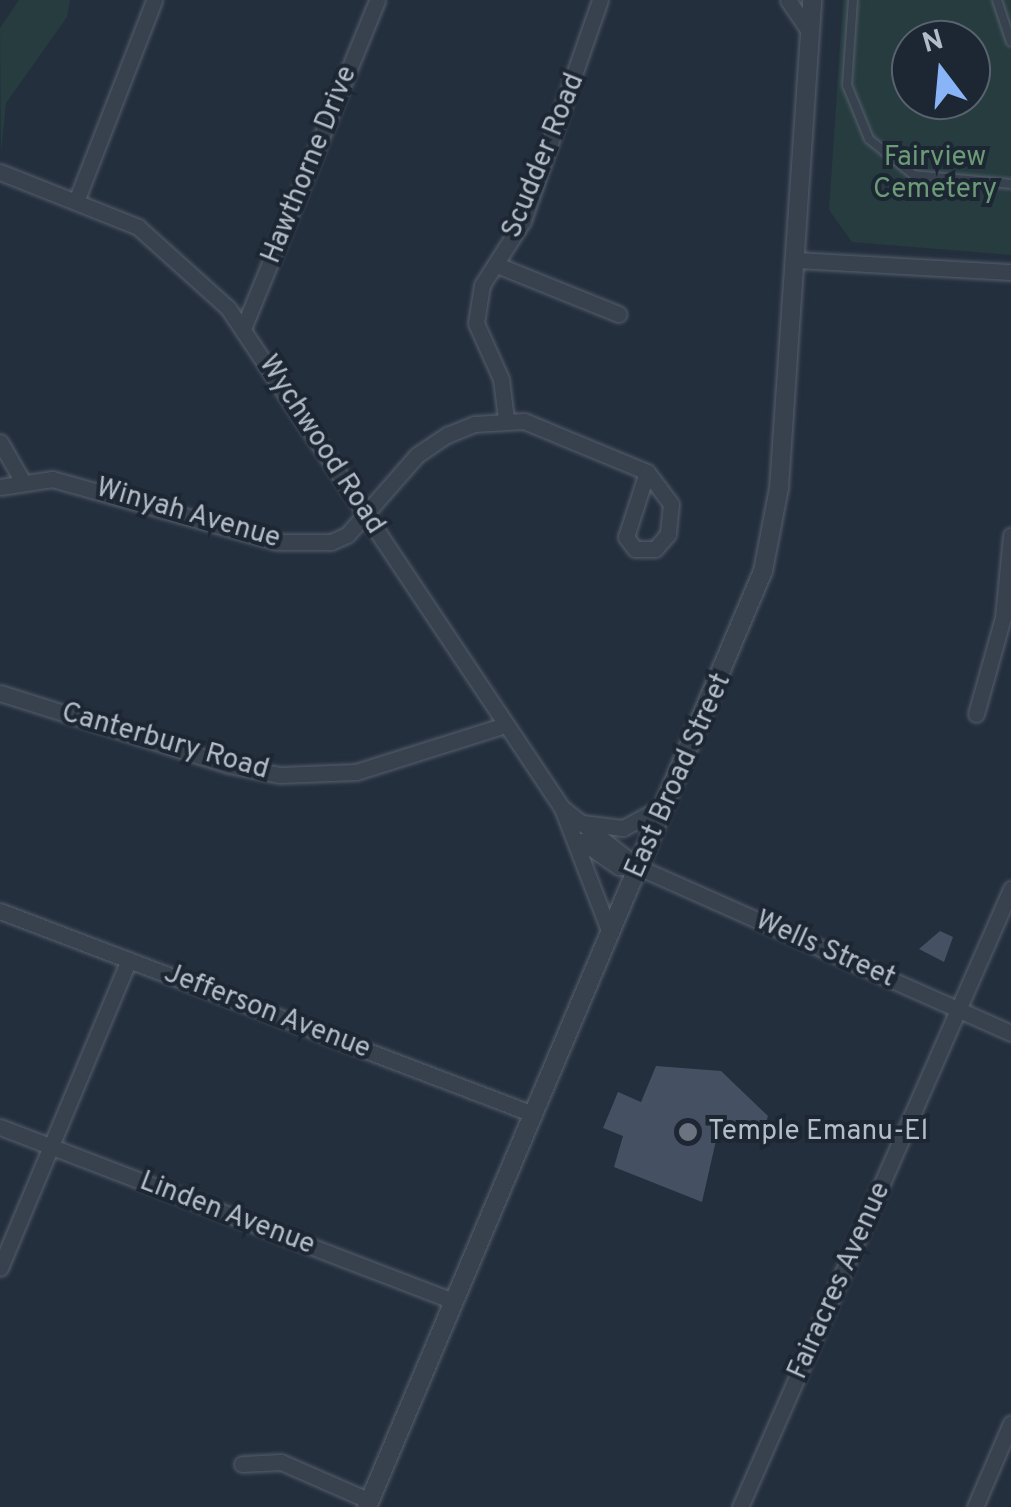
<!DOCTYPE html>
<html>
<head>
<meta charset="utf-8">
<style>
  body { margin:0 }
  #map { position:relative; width:1011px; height:1507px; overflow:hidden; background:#242f3e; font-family:Overpass,sans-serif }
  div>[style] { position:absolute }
  .green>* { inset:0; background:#263c3f }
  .building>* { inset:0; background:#455162 }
  .roads { filter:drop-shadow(0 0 2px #565f6c) drop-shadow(0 0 2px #565f6c) }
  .service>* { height:8px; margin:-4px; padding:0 4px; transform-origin:4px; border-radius:4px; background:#38414e }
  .minor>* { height:15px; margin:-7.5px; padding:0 7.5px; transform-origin:7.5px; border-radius:7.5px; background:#38414e }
  .tertiary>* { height:18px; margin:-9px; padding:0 9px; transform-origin:9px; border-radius:9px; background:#38414e }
  .dots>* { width:28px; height:28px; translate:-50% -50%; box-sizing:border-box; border:5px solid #1d2633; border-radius:50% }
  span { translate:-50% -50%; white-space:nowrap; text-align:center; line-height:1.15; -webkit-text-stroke:8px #1d2633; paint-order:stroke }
  .street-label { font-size:28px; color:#b4bcc9 }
  .park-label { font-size:28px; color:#6b9a76 }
  .poi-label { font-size:28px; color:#b4bcc9 }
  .left { translate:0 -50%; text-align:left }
  .north { position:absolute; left:891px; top:20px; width:100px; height:100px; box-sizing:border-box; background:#1d2633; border:2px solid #59626f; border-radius:50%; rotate:344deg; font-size:28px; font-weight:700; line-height:40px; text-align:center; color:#b4bcc9 }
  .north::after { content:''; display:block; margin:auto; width:35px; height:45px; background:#8ab4f8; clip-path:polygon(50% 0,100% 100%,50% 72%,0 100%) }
</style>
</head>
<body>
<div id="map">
  <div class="green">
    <div style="clip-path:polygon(19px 0,70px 0,67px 17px,6px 103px,1px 153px,0 28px)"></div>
    <div style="clip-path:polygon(evenodd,843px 0,1011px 0,1011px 255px,852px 242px,829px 210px,843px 0,911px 40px,971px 40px,971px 100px,911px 100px,911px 40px)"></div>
  </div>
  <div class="building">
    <div style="clip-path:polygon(940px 931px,953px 937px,944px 962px,919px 949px)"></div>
    <div style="clip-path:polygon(656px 1066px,721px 1071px,768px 1116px,762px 1136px,717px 1136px,702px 1202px,614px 1167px,623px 1136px,603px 1128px,618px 1092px,641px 1102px)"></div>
  </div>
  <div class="roads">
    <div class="service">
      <div style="left:853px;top:0;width:85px;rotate:94deg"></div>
      <div style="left:847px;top:85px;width:58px;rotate:67.8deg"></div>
      <div style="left:869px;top:139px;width:58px;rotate:38.7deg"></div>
      <div style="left:914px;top:175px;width:97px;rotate:5.3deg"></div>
      <div style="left:997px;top:0;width:44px;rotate:71.6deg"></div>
    </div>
    <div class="minor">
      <div style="left:788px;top:0;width:40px;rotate:56deg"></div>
      <div style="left:0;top:172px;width:149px;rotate:21.7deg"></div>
      <div style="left:138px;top:227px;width:121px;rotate:42deg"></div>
      <div style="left:228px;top:308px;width:601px;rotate:56.26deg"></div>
      <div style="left:562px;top:808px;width:134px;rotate:69deg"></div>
      <div style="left:77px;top:199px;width:213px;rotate:-68.8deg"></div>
      <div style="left:795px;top:260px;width:216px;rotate:3.2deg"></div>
      <div style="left:497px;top:265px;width:131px;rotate:22deg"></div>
      <div style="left:243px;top:329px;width:355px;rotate:-67.8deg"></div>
      <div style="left:506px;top:419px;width:40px;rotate:-97.1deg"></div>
      <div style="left:501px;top:379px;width:61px;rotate:-114.1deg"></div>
      <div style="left:476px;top:323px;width:38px;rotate:-81deg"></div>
      <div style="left:482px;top:285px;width:76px;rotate:-57.4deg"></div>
      <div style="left:523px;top:221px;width:234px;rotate:-70.8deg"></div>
      <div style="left:0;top:442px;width:46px;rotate:60.1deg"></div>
      <div style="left:0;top:487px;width:53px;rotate:-8.7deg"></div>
      <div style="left:52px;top:479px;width:234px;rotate:15.6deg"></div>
      <div style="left:277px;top:542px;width:54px"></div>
      <div style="left:331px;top:542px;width:17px;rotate:-24deg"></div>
      <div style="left:347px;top:535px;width:106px;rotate:-48.8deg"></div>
      <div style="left:417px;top:455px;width:36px;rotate:-34deg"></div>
      <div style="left:447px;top:435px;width:29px;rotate:-22deg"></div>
      <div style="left:474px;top:424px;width:50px;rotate:-3.4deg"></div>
      <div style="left:524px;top:421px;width:133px;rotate:22.5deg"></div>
      <div style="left:647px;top:472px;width:40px;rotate:53deg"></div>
      <div style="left:671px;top:504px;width:30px;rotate:96deg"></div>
      <div style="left:668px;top:534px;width:20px;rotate:131deg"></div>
      <div style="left:655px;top:549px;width:20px;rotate:180deg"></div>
      <div style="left:635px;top:549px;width:15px;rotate:-127deg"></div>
      <div style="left:626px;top:537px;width:68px;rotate:-72.1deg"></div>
      <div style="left:0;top:693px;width:239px;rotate:17.5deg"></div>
      <div style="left:228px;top:765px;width:53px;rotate:10.9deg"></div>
      <div style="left:280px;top:775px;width:76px;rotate:-2.3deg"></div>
      <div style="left:356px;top:772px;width:156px;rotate:-17.5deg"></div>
      <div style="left:976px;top:714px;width:101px;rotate:-74.4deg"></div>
      <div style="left:1003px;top:617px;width:82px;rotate:-84.4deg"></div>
      <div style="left:562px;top:808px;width:96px;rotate:37.8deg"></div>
      <div style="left:638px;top:867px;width:408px;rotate:24deg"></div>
      <div style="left:582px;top:823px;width:41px;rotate:7deg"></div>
      <div style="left:623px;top:828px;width:44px;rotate:-28.3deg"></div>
      <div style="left:581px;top:841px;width:46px;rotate:34.4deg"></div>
      <div style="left:619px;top:867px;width:19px"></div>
      <div style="left:0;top:911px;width:570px;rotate:20.85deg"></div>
      <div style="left:0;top:1127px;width:485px;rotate:21deg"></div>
      <div style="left:0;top:1268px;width:334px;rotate:-67.3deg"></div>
      <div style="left:242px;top:1464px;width:39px;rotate:-3deg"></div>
      <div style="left:281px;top:1462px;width:97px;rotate:23.7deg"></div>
      <div style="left:740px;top:1507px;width:675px;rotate:-66.32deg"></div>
      <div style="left:975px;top:1507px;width:91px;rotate:-66.8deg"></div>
    </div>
    <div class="tertiary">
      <div style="left:367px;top:1507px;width:1016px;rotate:-67.07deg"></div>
      <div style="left:763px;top:571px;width:85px;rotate:-79.1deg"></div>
      <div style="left:779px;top:488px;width:489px;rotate:-86.1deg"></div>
    </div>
  </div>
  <div class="dots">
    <div style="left:688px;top:1132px;background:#6b7280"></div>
  </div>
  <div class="street-label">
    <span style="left:544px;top:156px;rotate:-68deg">Scudder Road</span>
    <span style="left:310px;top:165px;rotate:-68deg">Hawthorne Drive</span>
    <span style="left:321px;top:445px;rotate:57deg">Wychwood Road</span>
    <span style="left:188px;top:514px;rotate:16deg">Winyah Avenue</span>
    <span style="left:165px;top:742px;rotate:16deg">Canterbury Road</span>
    <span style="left:679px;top:776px;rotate:-66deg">East Broad Street</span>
    <span style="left:825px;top:950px;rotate:24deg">Wells Street</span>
    <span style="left:267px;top:1012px;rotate:21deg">Jefferson Avenue</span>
    <span style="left:227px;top:1214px;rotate:21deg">Linden Avenue</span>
    <span style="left:840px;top:1281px;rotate:-66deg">Fairacres Avenue</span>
  </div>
  <div class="park-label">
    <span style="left:935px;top:174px">Fairview<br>Cemetery</span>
  </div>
  <div class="poi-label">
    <span class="left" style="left:708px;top:1132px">Temple Emanu-El</span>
  </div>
  <div class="north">N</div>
</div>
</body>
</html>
